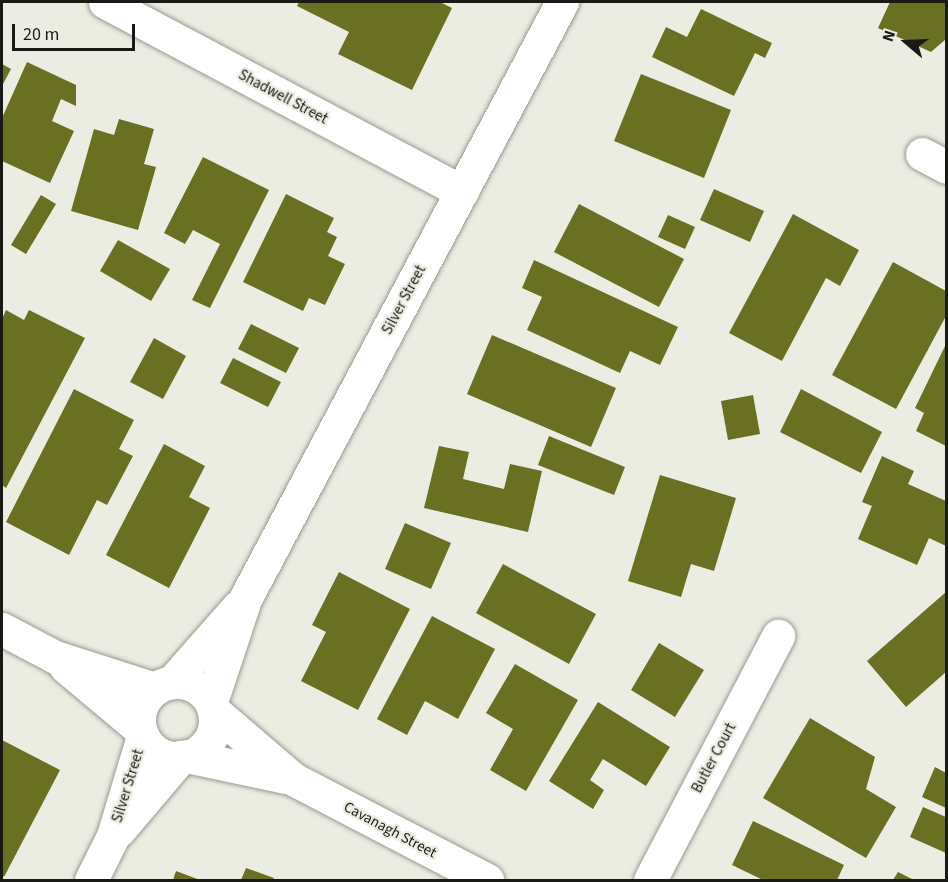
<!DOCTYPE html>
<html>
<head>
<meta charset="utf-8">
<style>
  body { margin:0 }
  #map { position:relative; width:948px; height:882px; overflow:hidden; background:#ebede2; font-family:"Source Sans 3",sans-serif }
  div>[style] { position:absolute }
  .building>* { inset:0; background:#697021 }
  .roads { filter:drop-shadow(0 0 2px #999b91) drop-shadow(0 0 2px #999b91) }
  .minor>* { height:33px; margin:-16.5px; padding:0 16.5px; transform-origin:16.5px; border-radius:16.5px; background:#fff }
  .minor>.ring { margin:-16.5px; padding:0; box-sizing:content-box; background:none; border:33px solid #fff; border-radius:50% }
  span { translate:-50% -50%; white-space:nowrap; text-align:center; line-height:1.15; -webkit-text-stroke:4.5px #ebede2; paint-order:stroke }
  .street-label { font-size:15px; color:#191a16 }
  .frame { position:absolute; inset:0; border:3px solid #191a16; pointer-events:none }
  .north { position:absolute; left:876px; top:12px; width:60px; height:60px; -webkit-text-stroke:4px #ebede2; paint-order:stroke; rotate:289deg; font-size:16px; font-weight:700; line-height:24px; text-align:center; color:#191a16 }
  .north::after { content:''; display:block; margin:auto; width:21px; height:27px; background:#191a16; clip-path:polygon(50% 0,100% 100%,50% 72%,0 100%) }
  .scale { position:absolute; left:12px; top:24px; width:123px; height:27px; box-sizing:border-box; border:3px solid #191a16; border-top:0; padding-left:8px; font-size:18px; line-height:21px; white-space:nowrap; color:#191a16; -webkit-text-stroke:4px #ebede2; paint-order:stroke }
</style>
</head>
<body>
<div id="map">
  <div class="building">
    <div style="clip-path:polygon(299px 2px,440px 2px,452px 8px,412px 90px,338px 54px,349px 32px,297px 6px)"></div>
    <div style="clip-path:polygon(890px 2px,946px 2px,946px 39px,931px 52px,878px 28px)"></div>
    <div style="clip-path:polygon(701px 9px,772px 43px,765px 58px,755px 53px,734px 96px,652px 57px,666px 27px,687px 37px)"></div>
    <div style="clip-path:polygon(27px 62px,76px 85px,76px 106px,61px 99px,52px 121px,74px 131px,50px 183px,2px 161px,2px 118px)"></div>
    <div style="clip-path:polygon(2px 64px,11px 69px,2px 86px)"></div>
    <div style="clip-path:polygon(641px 74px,731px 110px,704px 178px,614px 141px)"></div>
    <div style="clip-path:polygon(119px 119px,154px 129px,144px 164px,156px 167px,138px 230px,71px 211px,94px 129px,114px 135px)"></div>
    <div style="clip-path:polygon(203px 157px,269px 190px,210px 308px,192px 300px,220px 244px,193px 230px,185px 244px,164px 233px)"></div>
    <div style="clip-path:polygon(714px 189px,764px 211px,750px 242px,700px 220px)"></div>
    <div style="clip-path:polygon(286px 194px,334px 218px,327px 232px,337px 237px,328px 256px,345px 264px,325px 305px,309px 298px,303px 311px,243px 282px)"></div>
    <div style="clip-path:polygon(41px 195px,56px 204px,26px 254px,11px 245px)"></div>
    <div style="clip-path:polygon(579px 204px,684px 259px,659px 307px,554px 252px)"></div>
    <div style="clip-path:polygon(793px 214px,859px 250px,840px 286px,826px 278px,782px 361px,729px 333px)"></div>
    <div style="clip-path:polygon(668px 215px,695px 227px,685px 249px,658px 237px)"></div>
    <div style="clip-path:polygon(118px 240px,170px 269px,151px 301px,100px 271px)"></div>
    <div style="clip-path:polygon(534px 260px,678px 327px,660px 365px,630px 351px,620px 373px,527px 330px,542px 297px,522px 288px)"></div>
    <div style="clip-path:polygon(893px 262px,946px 291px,946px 316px,896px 409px,832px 375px)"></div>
    <div style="clip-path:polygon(6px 310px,24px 320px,29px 310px,85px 338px,6px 488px,2px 485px,2px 319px)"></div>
    <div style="clip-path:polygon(251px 324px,299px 348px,286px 373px,238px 349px)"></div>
    <div style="clip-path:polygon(492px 335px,616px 388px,591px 447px,467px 394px)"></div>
    <div style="clip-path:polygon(154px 338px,186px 356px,163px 399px,130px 382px)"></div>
    <div style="clip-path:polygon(946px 344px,946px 446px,916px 431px,924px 413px,915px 408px)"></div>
    <div style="clip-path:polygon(233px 358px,281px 382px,268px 407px,220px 383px)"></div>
    <div style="clip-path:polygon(74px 389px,134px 420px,119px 449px,133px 456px,107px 505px,97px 500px,69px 555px,6px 522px)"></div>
    <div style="clip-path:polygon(801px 389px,882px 432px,861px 473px,780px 432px)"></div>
    <div style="clip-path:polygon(753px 395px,760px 434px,728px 440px,721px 401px)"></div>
    <div style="clip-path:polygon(549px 436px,625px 467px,614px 495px,538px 465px)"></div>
    <div style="clip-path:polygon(164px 444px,205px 466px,189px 497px,210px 508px,169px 588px,106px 555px)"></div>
    <div style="clip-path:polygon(439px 446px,469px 452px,463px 479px,504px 489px,510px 464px,542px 471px,528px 532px,424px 508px)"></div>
    <div style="clip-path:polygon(882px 456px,914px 471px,908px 484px,946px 501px,946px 546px,929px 538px,917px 565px,858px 539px,872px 506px,862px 502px)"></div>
    <div style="clip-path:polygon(660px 475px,736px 498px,714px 571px,691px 564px,681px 597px,628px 581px)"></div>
    <div style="clip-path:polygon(405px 523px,451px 543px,431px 589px,385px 569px)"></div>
    <div style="clip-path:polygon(503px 564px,596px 614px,569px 664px,476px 613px)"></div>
    <div style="clip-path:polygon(339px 572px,410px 609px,358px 710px,301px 681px,326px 632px,312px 625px)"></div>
    <div style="clip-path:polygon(946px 592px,946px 672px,906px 707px,867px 661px)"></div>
    <div style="clip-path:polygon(432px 616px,495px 649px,458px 719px,425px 701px,407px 735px,377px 719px)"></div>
    <div style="clip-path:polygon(659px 643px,704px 670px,675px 717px,631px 690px)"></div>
    <div style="clip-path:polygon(515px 664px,578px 700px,526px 791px,490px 770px,513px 729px,486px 713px)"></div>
    <div style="clip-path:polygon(598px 702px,670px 747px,646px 786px,603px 759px,590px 780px,604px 790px,593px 809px,549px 781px)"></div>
    <div style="clip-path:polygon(810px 718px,875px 757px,866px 789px,896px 807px,866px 858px,763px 798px)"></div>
    <div style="clip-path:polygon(2px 740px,60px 770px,4px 877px,2px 875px)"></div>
    <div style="clip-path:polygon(935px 767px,946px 773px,946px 808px,922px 797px)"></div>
    <div style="clip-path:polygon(923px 807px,946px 817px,946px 853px,910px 837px)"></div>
    <div style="clip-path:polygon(753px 821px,844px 865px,837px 880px,763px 880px,732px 865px)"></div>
    <div style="clip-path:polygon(246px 868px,274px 878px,273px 880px,241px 880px)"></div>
    <div style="clip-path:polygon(176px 871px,200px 880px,173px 880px)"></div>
    <div style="clip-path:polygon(898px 872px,914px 880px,893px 880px)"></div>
  </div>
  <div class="roads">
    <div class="minor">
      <div style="left:105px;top:2px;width:404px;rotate:28deg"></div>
      <div style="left:922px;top:154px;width:27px;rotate:28deg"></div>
      <div style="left:2px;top:629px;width:60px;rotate:27.8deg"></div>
      <div style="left:55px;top:657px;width:105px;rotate:17.7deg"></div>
      <div style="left:65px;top:666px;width:98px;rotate:40deg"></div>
      <div style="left:172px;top:682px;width:100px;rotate:-48.7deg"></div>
      <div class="ring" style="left:139px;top:682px;width:43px;height:43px"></div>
      <div style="left:211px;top:702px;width:108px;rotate:-71.7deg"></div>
      <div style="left:245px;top:599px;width:676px;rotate:-62.03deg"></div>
      <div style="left:214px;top:711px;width:104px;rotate:40.7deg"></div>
      <div style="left:293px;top:779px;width:219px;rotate:27.5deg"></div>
      <div style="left:187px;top:756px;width:100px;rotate:12.1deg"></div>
      <div style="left:119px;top:830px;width:96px;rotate:-49.7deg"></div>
      <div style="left:91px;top:880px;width:49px;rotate:-63.4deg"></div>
      <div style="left:113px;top:836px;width:104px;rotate:-73.3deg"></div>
      <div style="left:650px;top:880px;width:276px;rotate:-62.3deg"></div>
    </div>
  </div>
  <div class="street-label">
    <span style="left:283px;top:97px;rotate:28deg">Shadwell Street</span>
    <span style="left:404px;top:300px;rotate:-62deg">Silver Street</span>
    <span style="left:714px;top:758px;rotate:-62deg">Butler Court</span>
    <span style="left:128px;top:786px;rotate:-73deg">Silver Street</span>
    <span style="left:390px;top:830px;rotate:28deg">Cavanagh Street</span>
  </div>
  <div class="frame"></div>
  <div class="north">N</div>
  <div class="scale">20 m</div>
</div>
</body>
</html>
